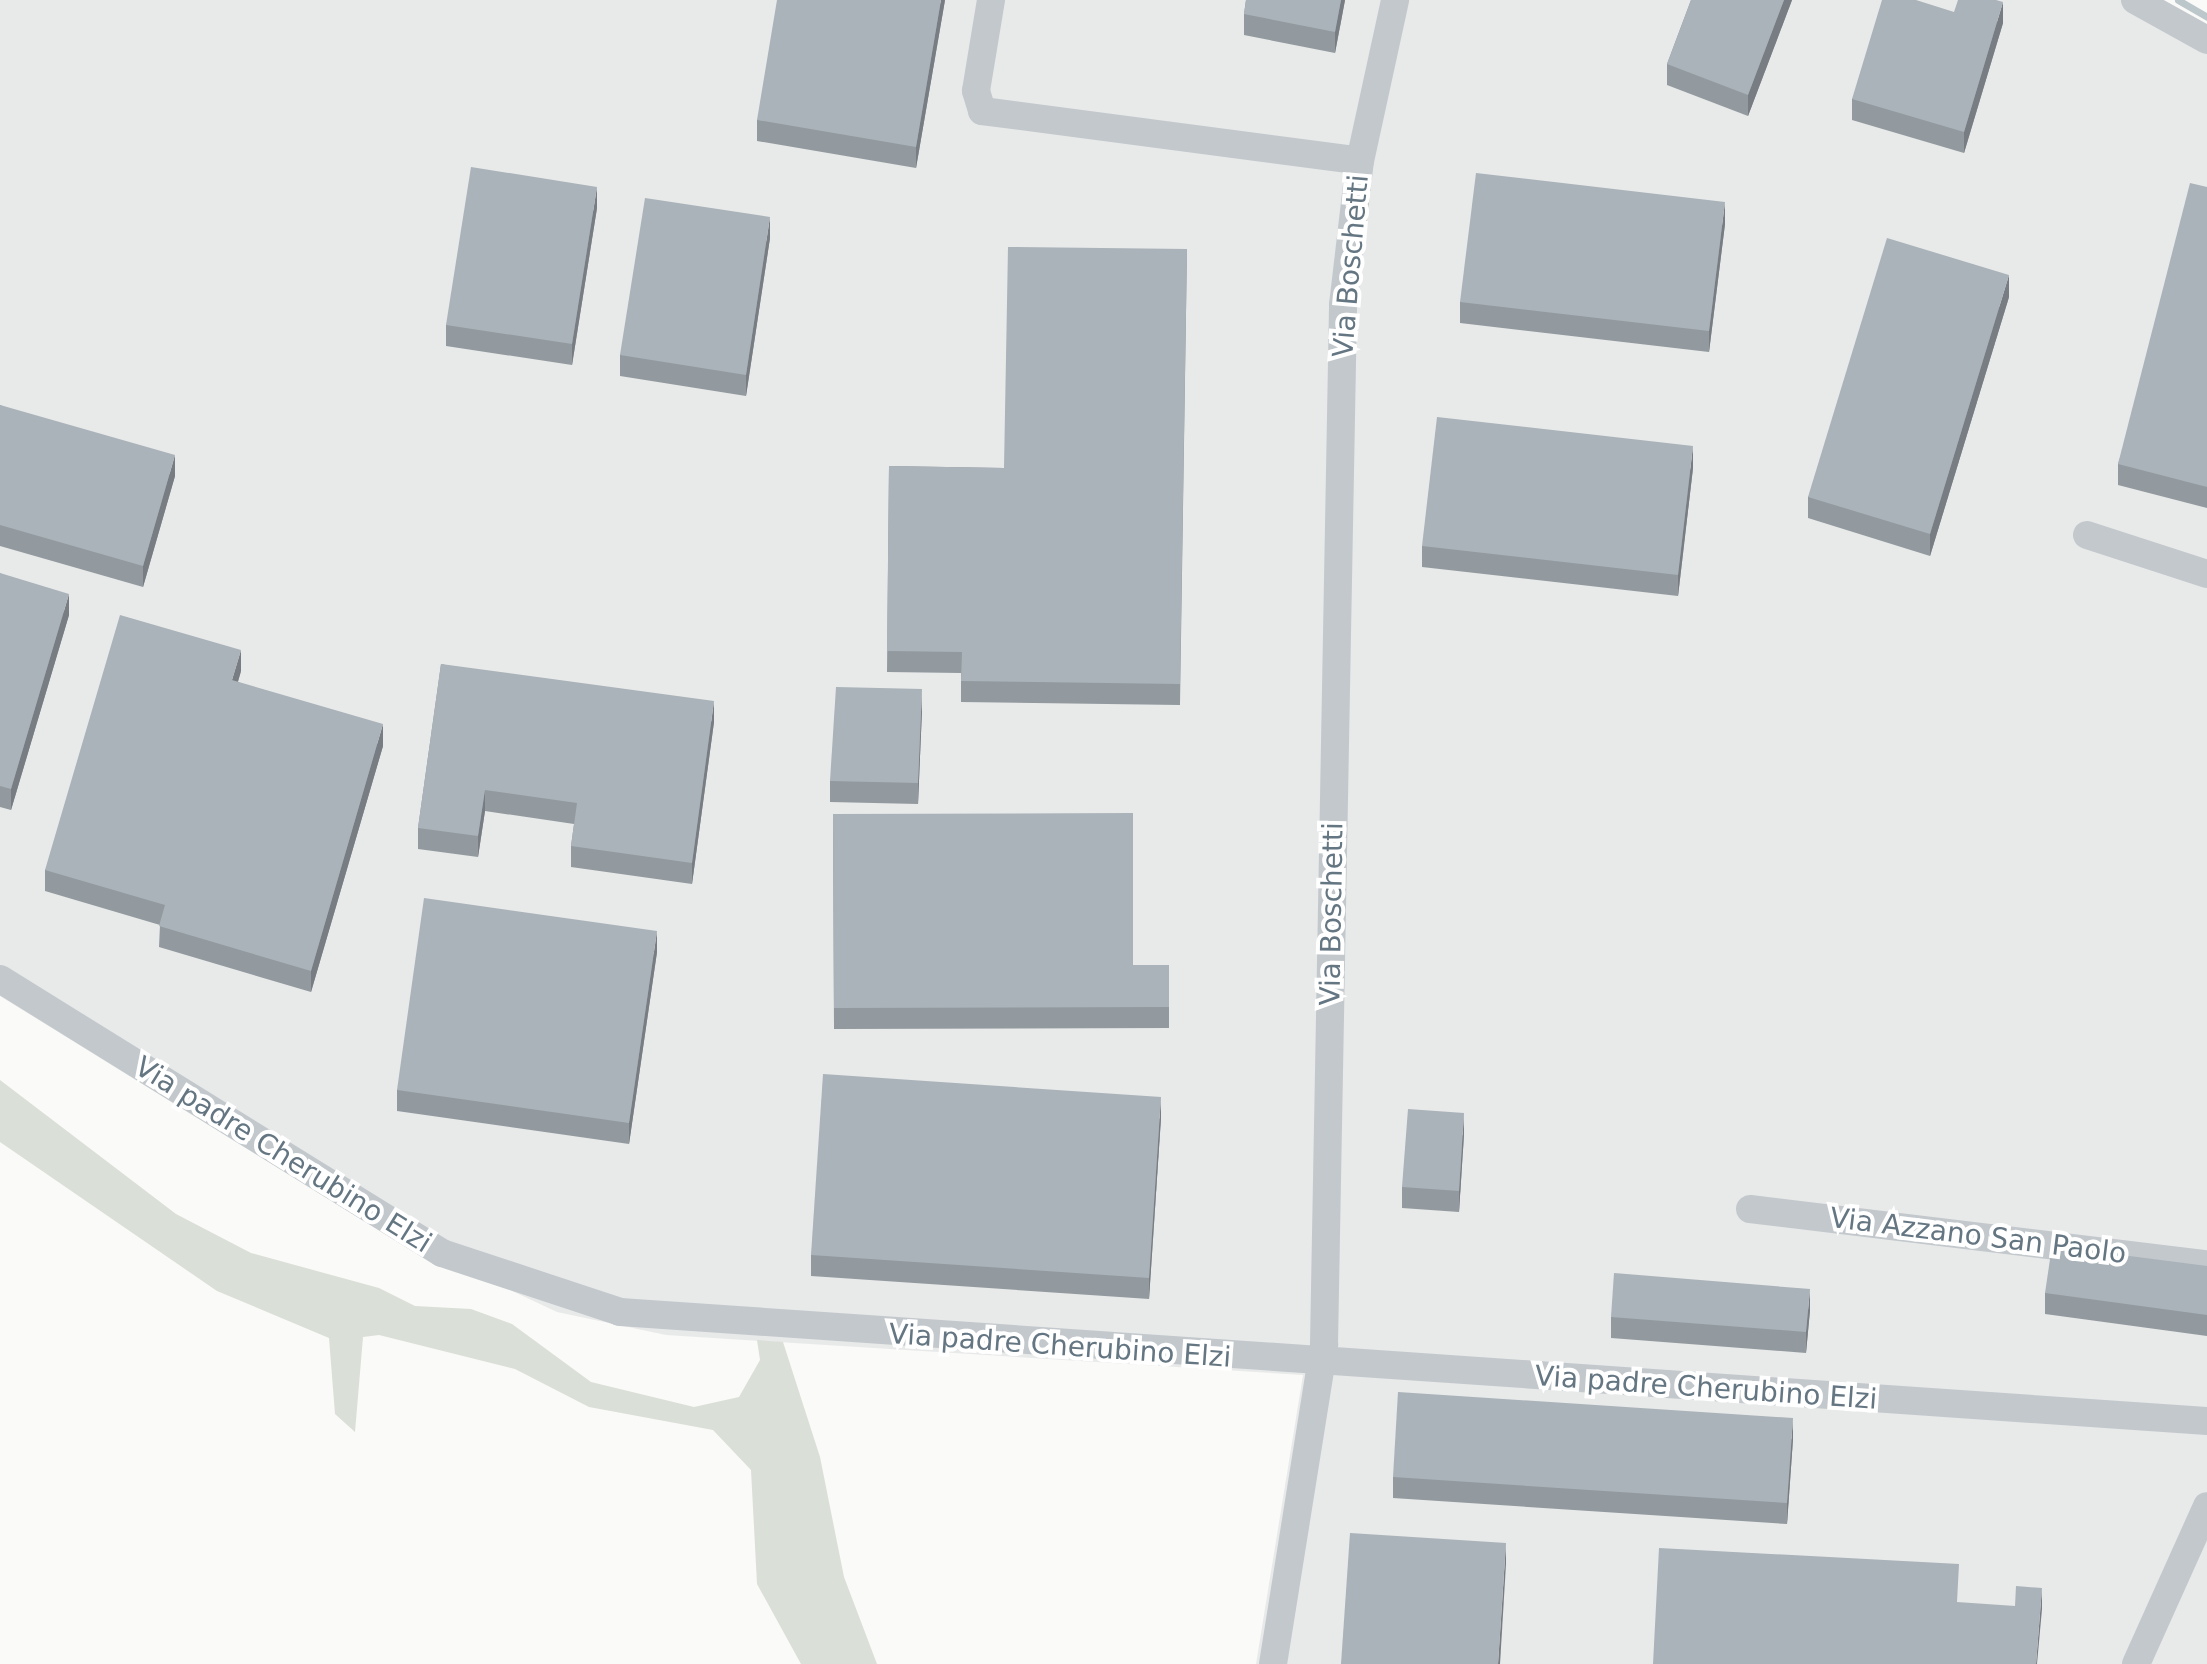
<!DOCTYPE html>
<html>
<head>
<meta charset="utf-8">
<style>
  body { margin:0 }
  #map { position:relative; width:2207px; height:1664px; overflow:hidden; background:#fafaf8; font-family:"DejaVu Sans",sans-serif }
  div>[style] { position:absolute }
  .built>* { inset:0; background:#e8e9e9 }
  .green>* { inset:0; background:#dadfd7 }
  .stream>* { height:7px; margin:-3.5px; padding:0 3.5px; transform-origin:3.5px; border-radius:3.5px; background:#bbc7cb }
  .minor>* { height:28px; margin:-14px; padding:0 14px; transform-origin:14px; border-radius:14px; background:#c3c8cc }
  .wall>* { inset:0; background:#929a9f }
  .shaded-wall>* { inset:0; background:#777d82 }
  .building>* { inset:0; background:#aab3b9 }
  span { translate:-50% -50%; white-space:nowrap; text-align:center; line-height:1.15; -webkit-text-stroke:8px #fff; paint-order:stroke }
  .street-label { font-size:28px; color:#657683 }
</style>
</head>
<body>
<div id="map">
  <div class="built">
    <div style="clip-path:polygon(0 0,2157px 0,2207px 29px,2207px 1664px,1256px 1664px,1303px 1375px,666px 1335px,557px 1312px,365px 1222px,0 996px)"></div>
  </div>
  <div class="green">
    <div style="clip-path:polygon(0 1080px,176px 1214px,251px 1253px,379px 1288px,415px 1306px,471px 1309px,512px 1324px,591px 1382px,694px 1407px,739px 1397px,760px 1360px,757px 1340px,783px 1342px,820px 1457px,844px 1577px,877px 1664px,801px 1664px,757px 1584px,751px 1470px,713px 1430px,589px 1407px,515px 1369px,379px 1335px,363px 1337px,355px 1432px,335px 1414px,329px 1338px,217px 1291px,0 1142px)"></div>
  </div>
  <div class="stream">
    <div style="left:2178px;top:0;width:34px;rotate:30deg"></div>
  </div>
  <div class="minor">
    <div style="left:991px;top:0;width:92px;rotate:99.4deg"></div>
    <div style="left:976px;top:91px;width:21px;rotate:73deg"></div>
    <div style="left:982px;top:111px;width:381px;rotate:7.5deg"></div>
    <div style="left:2135px;top:0;width:82px;rotate:29.1deg"></div>
    <div style="left:2087px;top:535px;width:126px;rotate:18deg"></div>
    <div style="left:0;top:979px;width:520px;rotate:31.8deg"></div>
    <div style="left:442px;top:1253px;width:188px;rotate:18.3deg"></div>
    <div style="left:620px;top:1312px;width:1591px;rotate:3.93deg"></div>
    <div style="left:1750px;top:1209px;width:460px;rotate:6.9deg"></div>
    <div style="left:1273px;top:1664px;width:324px;rotate:-80.9deg"></div>
    <div style="left:1324px;top:1344px;width:1039px;rotate:-88.95deg"></div>
    <div style="left:1343px;top:305px;width:145px;rotate:-83.3deg"></div>
    <div style="left:1360px;top:161px;width:165px;rotate:-77.7deg"></div>
    <div style="left:2136px;top:1664px;width:173px;rotate:-65.8deg"></div>
  </div>
  <div class="wall">
    <div style="clip-path:polygon(945px 0,916px 168px,757px 141px,757px 120px)"></div>
    <div style="clip-path:polygon(1246px 0,1345px 0,1335px 53px,1244px 35px,1244px 14px)"></div>
    <div style="clip-path:polygon(1691px 0,1792px 0,1748px 116px,1667px 85px,1667px 64px)"></div>
    <div style="clip-path:polygon(1954px 12px,2003px 23px,1964px 153px,1852px 120px,1852px 99px)"></div>
    <div style="clip-path:polygon(2207px 187px,2207px 508px,2118px 485px,2118px 464px)"></div>
    <div style="clip-path:polygon(597px 208px,572px 365px,446px 346px,446px 325px)"></div>
    <div style="clip-path:polygon(1725px 224px,1709px 352px,1460px 323px,1460px 302px)"></div>
    <div style="clip-path:polygon(770px 238px,746px 396px,620px 376px,620px 355px)"></div>
    <div style="clip-path:polygon(1187px 249px,1180px 705px,961px 702px,961px 673px,887px 672px,889px 466px,1004px 468px)"></div>
    <div style="clip-path:polygon(2009px 297px,1930px 556px,1808px 518px,1808px 497px)"></div>
    <div style="clip-path:polygon(0 405px,175px 476px,143px 587px,0 546px)"></div>
    <div style="clip-path:polygon(1693px 468px,1678px 596px,1422px 567px,1422px 546px)"></div>
    <div style="clip-path:polygon(0 573px,69px 615px,11px 810px,0 807px)"></div>
    <div style="clip-path:polygon(441px 664px,714px 722px,692px 884px,571px 867px,571px 846px,574px 824px,485px 811px,478px 857px,418px 849px,418px 828px)"></div>
    <div style="clip-path:polygon(241px 671px,238px 682px,383px 746px,311px 992px,159px 947px,160px 925px,45px 891px,45px 870px)"></div>
    <div style="clip-path:polygon(922px 710px,918px 804px,830px 802px,830px 781px)"></div>
    <div style="clip-path:polygon(833px 814px,1133px 965px,1169px 965px,1169px 1028px,834px 1029px)"></div>
    <div style="clip-path:polygon(657px 952px,629px 1144px,397px 1111px,397px 1090px)"></div>
    <div style="clip-path:polygon(1161px 1118px,1149px 1299px,811px 1276px,811px 1255px)"></div>
    <div style="clip-path:polygon(1464px 1134px,1459px 1212px,1402px 1208px,1402px 1187px)"></div>
    <div style="clip-path:polygon(2207px 1266px,2207px 1336px,2045px 1314px,2045px 1293px)"></div>
    <div style="clip-path:polygon(1810px 1310px,1806px 1353px,1611px 1338px,1611px 1317px)"></div>
    <div style="clip-path:polygon(1793px 1439px,1787px 1524px,1393px 1498px,1393px 1477px)"></div>
  </div>
  <div class="shaded-wall">
    <div style="clip-path:polygon(941px 0,945px 0,916px 168px,916px 147px)"></div>
    <div style="clip-path:polygon(1341px 0,1345px 0,1335px 53px,1335px 32px)"></div>
    <div style="clip-path:polygon(1784px 0,1792px 0,1748px 116px,1748px 95px)"></div>
    <div style="clip-path:polygon(2003px 2px,2003px 23px,1964px 153px,1964px 132px)"></div>
    <div style="clip-path:polygon(597px 187px,597px 208px,572px 365px,572px 344px)"></div>
    <div style="clip-path:polygon(1725px 202px,1725px 224px,1709px 352px,1709px 331px)"></div>
    <div style="clip-path:polygon(770px 217px,770px 238px,746px 396px,746px 375px)"></div>
    <div style="clip-path:polygon(2009px 275px,2009px 297px,1930px 556px,1930px 534px)"></div>
    <div style="clip-path:polygon(1693px 446px,1693px 468px,1678px 596px,1678px 575px)"></div>
    <div style="clip-path:polygon(175px 455px,175px 476px,143px 587px,143px 566px)"></div>
    <div style="clip-path:polygon(69px 594px,69px 615px,11px 810px,11px 789px)"></div>
    <div style="clip-path:polygon(241px 650px,241px 671px,232px 701px,232px 680px)"></div>
    <div style="clip-path:polygon(922px 689px,922px 710px,918px 804px,918px 783px)"></div>
    <div style="clip-path:polygon(714px 701px,714px 722px,692px 884px,692px 863px)"></div>
    <div style="clip-path:polygon(383px 724px,383px 746px,311px 992px,311px 971px)"></div>
    <div style="clip-path:polygon(485px 790px,485px 811px,478px 857px,478px 836px)"></div>
    <div style="clip-path:polygon(657px 931px,657px 952px,629px 1144px,629px 1123px)"></div>
    <div style="clip-path:polygon(1161px 1097px,1161px 1118px,1149px 1299px,1149px 1278px)"></div>
    <div style="clip-path:polygon(1464px 1113px,1464px 1134px,1459px 1212px,1459px 1191px)"></div>
    <div style="clip-path:polygon(1810px 1289px,1810px 1310px,1806px 1353px,1806px 1332px)"></div>
    <div style="clip-path:polygon(1793px 1418px,1793px 1439px,1787px 1524px,1787px 1503px)"></div>
    <div style="clip-path:polygon(1506px 1543px,1506px 1564px,1500px 1664px,1498px 1664px)"></div>
    <div style="clip-path:polygon(2042px 1588px,2042px 1609px,2037px 1664px,2036px 1664px)"></div>
  </div>
  <div class="building">
    <div style="clip-path:polygon(777px 0,941px 0,916px 147px,757px 120px)"></div>
    <div style="clip-path:polygon(1246px 0,1341px 0,1335px 32px,1244px 14px)"></div>
    <div style="clip-path:polygon(1691px 0,1784px 0,1748px 95px,1667px 64px)"></div>
    <div style="clip-path:polygon(1882px 0,1916px 0,1954px 12px,1958px 0,1996px 0,2003px 2px,1964px 132px,1852px 99px)"></div>
    <div style="clip-path:polygon(471px 167px,597px 187px,572px 344px,446px 325px)"></div>
    <div style="clip-path:polygon(1476px 173px,1725px 202px,1709px 331px,1460px 302px)"></div>
    <div style="clip-path:polygon(2190px 183px,2207px 187px,2207px 487px,2118px 464px)"></div>
    <div style="clip-path:polygon(645px 198px,770px 217px,746px 375px,620px 355px)"></div>
    <div style="clip-path:polygon(1887px 238px,2009px 275px,1930px 534px,1808px 497px)"></div>
    <div style="clip-path:polygon(1008px 247px,1187px 249px,1180px 684px,961px 681px,962px 652px,887px 651px,889px 466px,1004px 468px)"></div>
    <div style="clip-path:polygon(0 405px,175px 455px,143px 566px,0 525px)"></div>
    <div style="clip-path:polygon(1437px 417px,1693px 446px,1678px 575px,1422px 546px)"></div>
    <div style="clip-path:polygon(0 573px,69px 594px,11px 789px,0 786px)"></div>
    <div style="clip-path:polygon(120px 615px,241px 650px,232px 680px,383px 724px,311px 971px,159px 926px,165px 905px,45px 870px)"></div>
    <div style="clip-path:polygon(441px 664px,714px 701px,692px 863px,571px 846px,577px 803px,485px 790px,478px 836px,418px 828px)"></div>
    <div style="clip-path:polygon(836px 687px,922px 689px,918px 783px,830px 781px)"></div>
    <div style="clip-path:polygon(1133px 813px,1133px 965px,1169px 965px,1169px 1007px,834px 1008px,833px 814px)"></div>
    <div style="clip-path:polygon(424px 898px,657px 931px,629px 1123px,397px 1090px)"></div>
    <div style="clip-path:polygon(823px 1074px,1161px 1097px,1149px 1278px,811px 1255px)"></div>
    <div style="clip-path:polygon(1408px 1109px,1464px 1113px,1459px 1191px,1402px 1187px)"></div>
    <div style="clip-path:polygon(2052px 1246px,2207px 1266px,2207px 1315px,2045px 1293px)"></div>
    <div style="clip-path:polygon(1614px 1273px,1810px 1289px,1806px 1332px,1611px 1317px)"></div>
    <div style="clip-path:polygon(1398px 1392px,1793px 1418px,1787px 1503px,1393px 1477px)"></div>
    <div style="clip-path:polygon(1350px 1533px,1506px 1543px,1498px 1664px,1341px 1664px)"></div>
    <div style="clip-path:polygon(1659px 1548px,1959px 1564px,1957px 1602px,2015px 1606px,2016px 1586px,2042px 1588px,2036px 1664px,1653px 1664px)"></div>
  </div>
  <div class="street-label">
    <span style="left:1351px;top:266px;rotate:-85deg">Via Boschetti</span>
    <span style="left:1332px;top:914px;rotate:-89deg">Via Boschetti</span>
    <span style="left:283px;top:1155px;rotate:32deg">Via padre Cherubino Elzi</span>
    <span style="left:1978px;top:1236px;rotate:7deg">Via Azzano San Paolo</span>
    <span style="left:1060px;top:1346px;rotate:4deg">Via padre Cherubino Elzi</span>
    <span style="left:1706px;top:1388px;rotate:4deg">Via padre Cherubino Elzi</span>
  </div>
</div>
</body>
</html>
